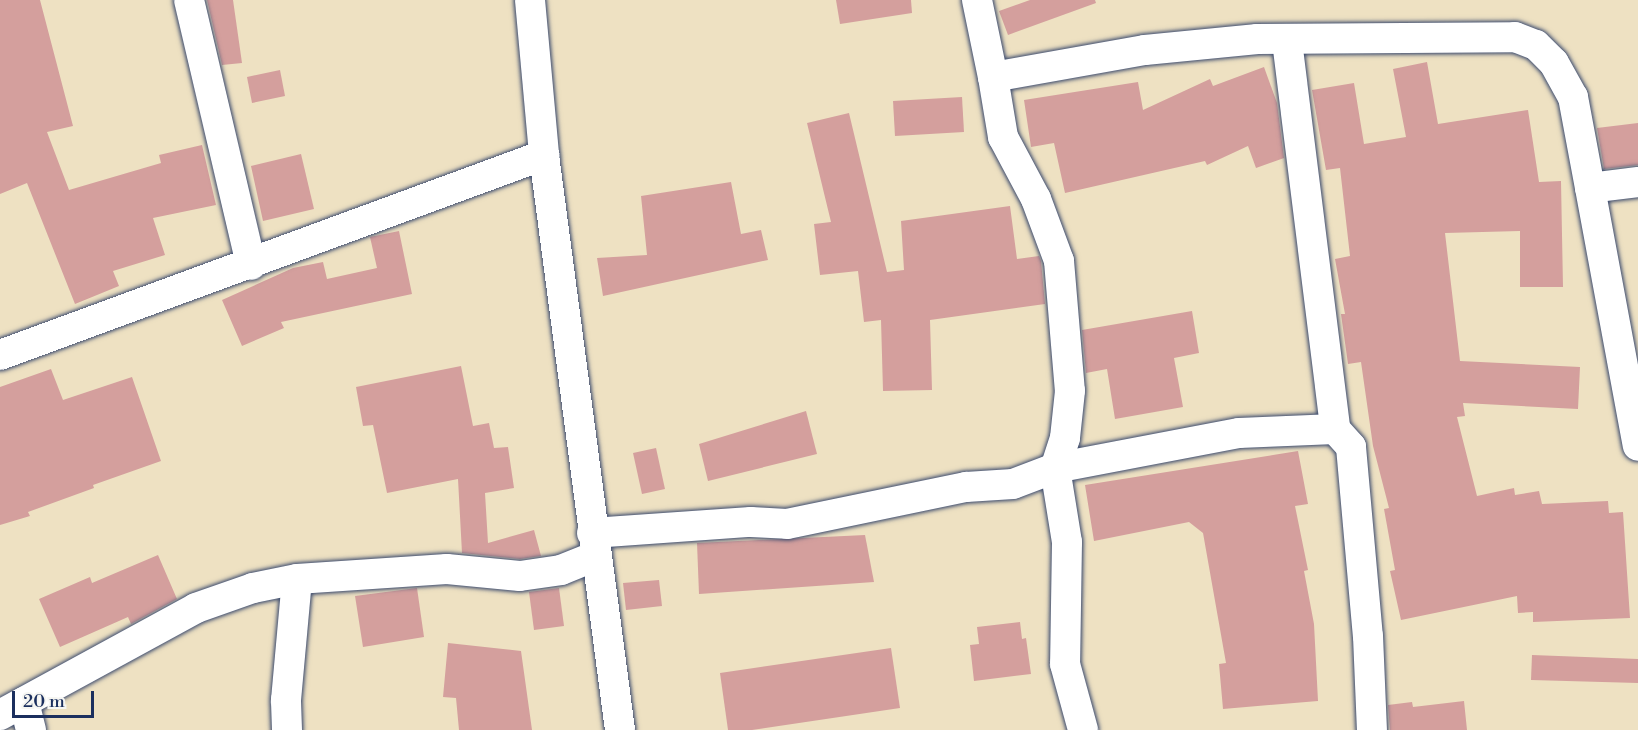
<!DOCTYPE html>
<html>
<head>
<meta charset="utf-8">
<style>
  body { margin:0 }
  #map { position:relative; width:1638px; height:730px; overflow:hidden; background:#eee1c2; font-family:"Libre Bodoni",serif }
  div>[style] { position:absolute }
  .building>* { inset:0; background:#d49f9d }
  .roads { filter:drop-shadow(0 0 2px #3b4a6d) drop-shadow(0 0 2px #3b4a6d) }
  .minor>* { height:30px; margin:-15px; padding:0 15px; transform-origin:15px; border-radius:15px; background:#fff }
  span { translate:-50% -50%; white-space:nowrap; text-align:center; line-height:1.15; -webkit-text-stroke:4.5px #f6f6f2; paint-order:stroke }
  .scale { position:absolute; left:12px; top:691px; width:82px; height:27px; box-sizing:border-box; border:3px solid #1b2f5e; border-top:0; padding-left:8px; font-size:18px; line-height:21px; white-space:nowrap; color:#1b2f5e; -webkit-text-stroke:4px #f6f6f2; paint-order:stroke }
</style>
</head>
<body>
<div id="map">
  <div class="building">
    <div style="clip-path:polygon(0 0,40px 0,73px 126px,47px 132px,69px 190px,161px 163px,159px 155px,202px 145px,216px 205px,153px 218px,165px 255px,113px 271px,119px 286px,75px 304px,27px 183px,0 194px)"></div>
    <div style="clip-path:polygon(207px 0,233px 0,242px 63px,222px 65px)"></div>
    <div style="clip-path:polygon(836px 0,911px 0,912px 13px,840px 24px)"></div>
    <div style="clip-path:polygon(1030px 0,1095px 0,1096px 3px,1008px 35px,999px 11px)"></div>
    <div style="clip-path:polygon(1427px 62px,1438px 124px,1528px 110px,1539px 182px,1561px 181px,1563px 287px,1520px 287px,1520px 231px,1445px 233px,1460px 361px,1580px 367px,1578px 409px,1463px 403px,1465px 416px,1457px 417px,1477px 496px,1514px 488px,1515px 495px,1539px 491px,1542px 504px,1608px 501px,1609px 513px,1623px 512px,1630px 618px,1533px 622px,1533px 612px,1518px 613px,1517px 596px,1401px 620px,1390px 571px,1395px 570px,1384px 509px,1389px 508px,1373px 446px,1361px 362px,1348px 364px,1341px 314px,1345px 314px,1335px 259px,1350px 256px,1340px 168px,1326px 170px,1312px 90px,1354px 83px,1364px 144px,1406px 137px,1393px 69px)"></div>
    <div style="clip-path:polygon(1264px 67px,1277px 103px,1284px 158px,1256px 168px,1248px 146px,1207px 165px,1205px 161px,1065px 193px,1054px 143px,1031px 147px,1024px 100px,1138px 82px,1143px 110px,1210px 79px,1213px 86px)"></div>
    <div style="clip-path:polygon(280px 70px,285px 96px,252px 103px,247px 77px)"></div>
    <div style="clip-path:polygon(962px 97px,964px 132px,895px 136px,893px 101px)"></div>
    <div style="clip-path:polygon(849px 113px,887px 272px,904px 270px,901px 221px,1010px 206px,1017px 259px,1039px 256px,1041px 261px,1045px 304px,930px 320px,932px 390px,883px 391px,881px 320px,864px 322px,858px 271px,820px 275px,814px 224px,831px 222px,807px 123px)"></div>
    <div style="clip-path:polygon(1638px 123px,1638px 165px,1604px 169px,1597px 128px)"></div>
    <div style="clip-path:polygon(301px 154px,314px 209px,263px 221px,251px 166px)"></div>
    <div style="clip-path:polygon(731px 182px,741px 234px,761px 230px,768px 260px,603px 296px,597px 258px,647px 255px,641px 196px)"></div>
    <div style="clip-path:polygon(399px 231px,412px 294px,281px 322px,284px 328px,242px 346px,222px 300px,293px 268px,323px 262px,327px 279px,377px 268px,370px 237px)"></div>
    <div style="clip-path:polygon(1192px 311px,1199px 353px,1174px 358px,1183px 407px,1115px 419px,1107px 369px,1086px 373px,1082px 330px)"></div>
    <div style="clip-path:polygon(461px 366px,473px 426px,489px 423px,494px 448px,508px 447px,514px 488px,485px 493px,488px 543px,534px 530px,541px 556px,520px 559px,462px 553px,458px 479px,387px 493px,373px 425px,363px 426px,356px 387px)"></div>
    <div style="clip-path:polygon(51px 369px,63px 400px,132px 377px,161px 461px,93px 485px,94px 488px,28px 512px,30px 516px,0 525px,0 387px)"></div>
    <div style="clip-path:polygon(806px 411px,817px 454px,708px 481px,699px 444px)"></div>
    <div style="clip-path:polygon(656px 448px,665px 489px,642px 494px,633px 453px)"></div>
    <div style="clip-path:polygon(1298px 451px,1308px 504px,1295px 506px,1308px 570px,1304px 571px,1314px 624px,1318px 701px,1223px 709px,1219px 664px,1226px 663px,1203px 533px,1189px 522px,1094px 541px,1085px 485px)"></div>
    <div style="clip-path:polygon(865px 535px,874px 582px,699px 594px,697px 543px)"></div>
    <div style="clip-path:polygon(158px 555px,177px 599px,131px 624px,128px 617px,60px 647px,39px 599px,90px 577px,92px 583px)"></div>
    <div style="clip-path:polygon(659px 580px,662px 606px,626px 610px,623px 583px)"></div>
    <div style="clip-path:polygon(417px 588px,424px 637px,363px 647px,355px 596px)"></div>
    <div style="clip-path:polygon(559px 588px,564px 626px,534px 630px,529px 592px)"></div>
    <div style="clip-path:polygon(1020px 622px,1022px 639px,1026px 638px,1031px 674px,974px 681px,970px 645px,979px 644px,977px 627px)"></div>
    <div style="clip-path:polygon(448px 643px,521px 651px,532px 730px,459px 730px,456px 698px,443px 697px)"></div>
    <div style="clip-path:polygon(891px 648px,900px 708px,752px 730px,728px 730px,720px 673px)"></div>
    <div style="clip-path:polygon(1532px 655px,1638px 659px,1638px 683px,1531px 680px)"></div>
    <div style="clip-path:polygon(1464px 701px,1467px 730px,1390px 730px,1388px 705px,1412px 702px,1413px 707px)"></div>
  </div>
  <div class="roads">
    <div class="minor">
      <div style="left:189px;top:0;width:272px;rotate:76.8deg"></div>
      <div style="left:530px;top:0;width:156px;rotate:84.8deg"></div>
      <div style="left:544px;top:155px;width:580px;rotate:82.47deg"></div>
      <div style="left:977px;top:0;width:79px;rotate:78.3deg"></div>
      <div style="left:993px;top:77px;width:154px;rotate:-10.1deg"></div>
      <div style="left:1145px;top:50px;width:113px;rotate:-5.6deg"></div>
      <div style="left:1257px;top:39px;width:258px;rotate:-0.4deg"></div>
      <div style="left:1515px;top:37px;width:22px;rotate:21deg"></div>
      <div style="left:1536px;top:45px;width:25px;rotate:45deg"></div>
      <div style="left:1554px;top:63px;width:39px;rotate:61deg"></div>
      <div style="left:1573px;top:97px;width:93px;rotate:79.4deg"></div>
      <div style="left:1287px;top:41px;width:391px;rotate:82.9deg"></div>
      <div style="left:993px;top:77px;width:61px;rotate:80.5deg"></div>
      <div style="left:1003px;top:137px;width:70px;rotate:62deg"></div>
      <div style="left:1036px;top:199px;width:66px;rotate:69.6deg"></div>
      <div style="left:1059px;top:261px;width:130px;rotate:85.2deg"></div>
      <div style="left:1070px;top:391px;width:47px;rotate:96.1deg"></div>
      <div style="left:1065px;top:438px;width:32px;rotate:108deg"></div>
      <div style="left:1055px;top:468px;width:75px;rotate:80.8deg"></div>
      <div style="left:1067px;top:542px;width:122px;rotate:90.9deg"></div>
      <div style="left:1065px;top:664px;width:68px;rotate:74.7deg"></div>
      <div style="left:1638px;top:182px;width:48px;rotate:172.9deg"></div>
      <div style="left:1590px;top:188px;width:262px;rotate:79.5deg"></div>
      <div style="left:0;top:355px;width:580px;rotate:-20.19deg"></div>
      <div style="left:592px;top:533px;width:159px;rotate:-4deg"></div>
      <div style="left:751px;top:522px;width:36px;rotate:3deg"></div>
      <div style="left:787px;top:524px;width:183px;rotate:-11.7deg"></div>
      <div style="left:966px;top:487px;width:47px;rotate:-3.7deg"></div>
      <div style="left:1013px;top:484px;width:45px;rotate:-20.9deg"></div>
      <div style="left:1055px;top:468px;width:187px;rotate:-10.8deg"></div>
      <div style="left:1239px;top:433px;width:96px;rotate:-2.4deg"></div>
      <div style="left:1335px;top:429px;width:24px;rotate:48deg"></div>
      <div style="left:1351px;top:447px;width:190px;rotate:84.9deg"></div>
      <div style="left:1368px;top:636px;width:94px;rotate:87.6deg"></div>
      <div style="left:24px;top:702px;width:29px;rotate:76deg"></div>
      <div style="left:0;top:715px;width:223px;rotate:-28.6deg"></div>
      <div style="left:196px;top:608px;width:60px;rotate:-19.3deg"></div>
      <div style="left:253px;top:588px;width:45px;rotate:-11.6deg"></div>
      <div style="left:297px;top:579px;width:150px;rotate:-3.8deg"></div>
      <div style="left:447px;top:569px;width:73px;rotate:5.5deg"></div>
      <div style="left:520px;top:576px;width:41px;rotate:-8.3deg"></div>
      <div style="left:561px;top:570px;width:37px;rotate:-22deg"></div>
      <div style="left:287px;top:730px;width:30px;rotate:-92deg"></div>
      <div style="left:286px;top:700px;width:121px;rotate:-84.8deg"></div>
    </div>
  </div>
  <div class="scale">20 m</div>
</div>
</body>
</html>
